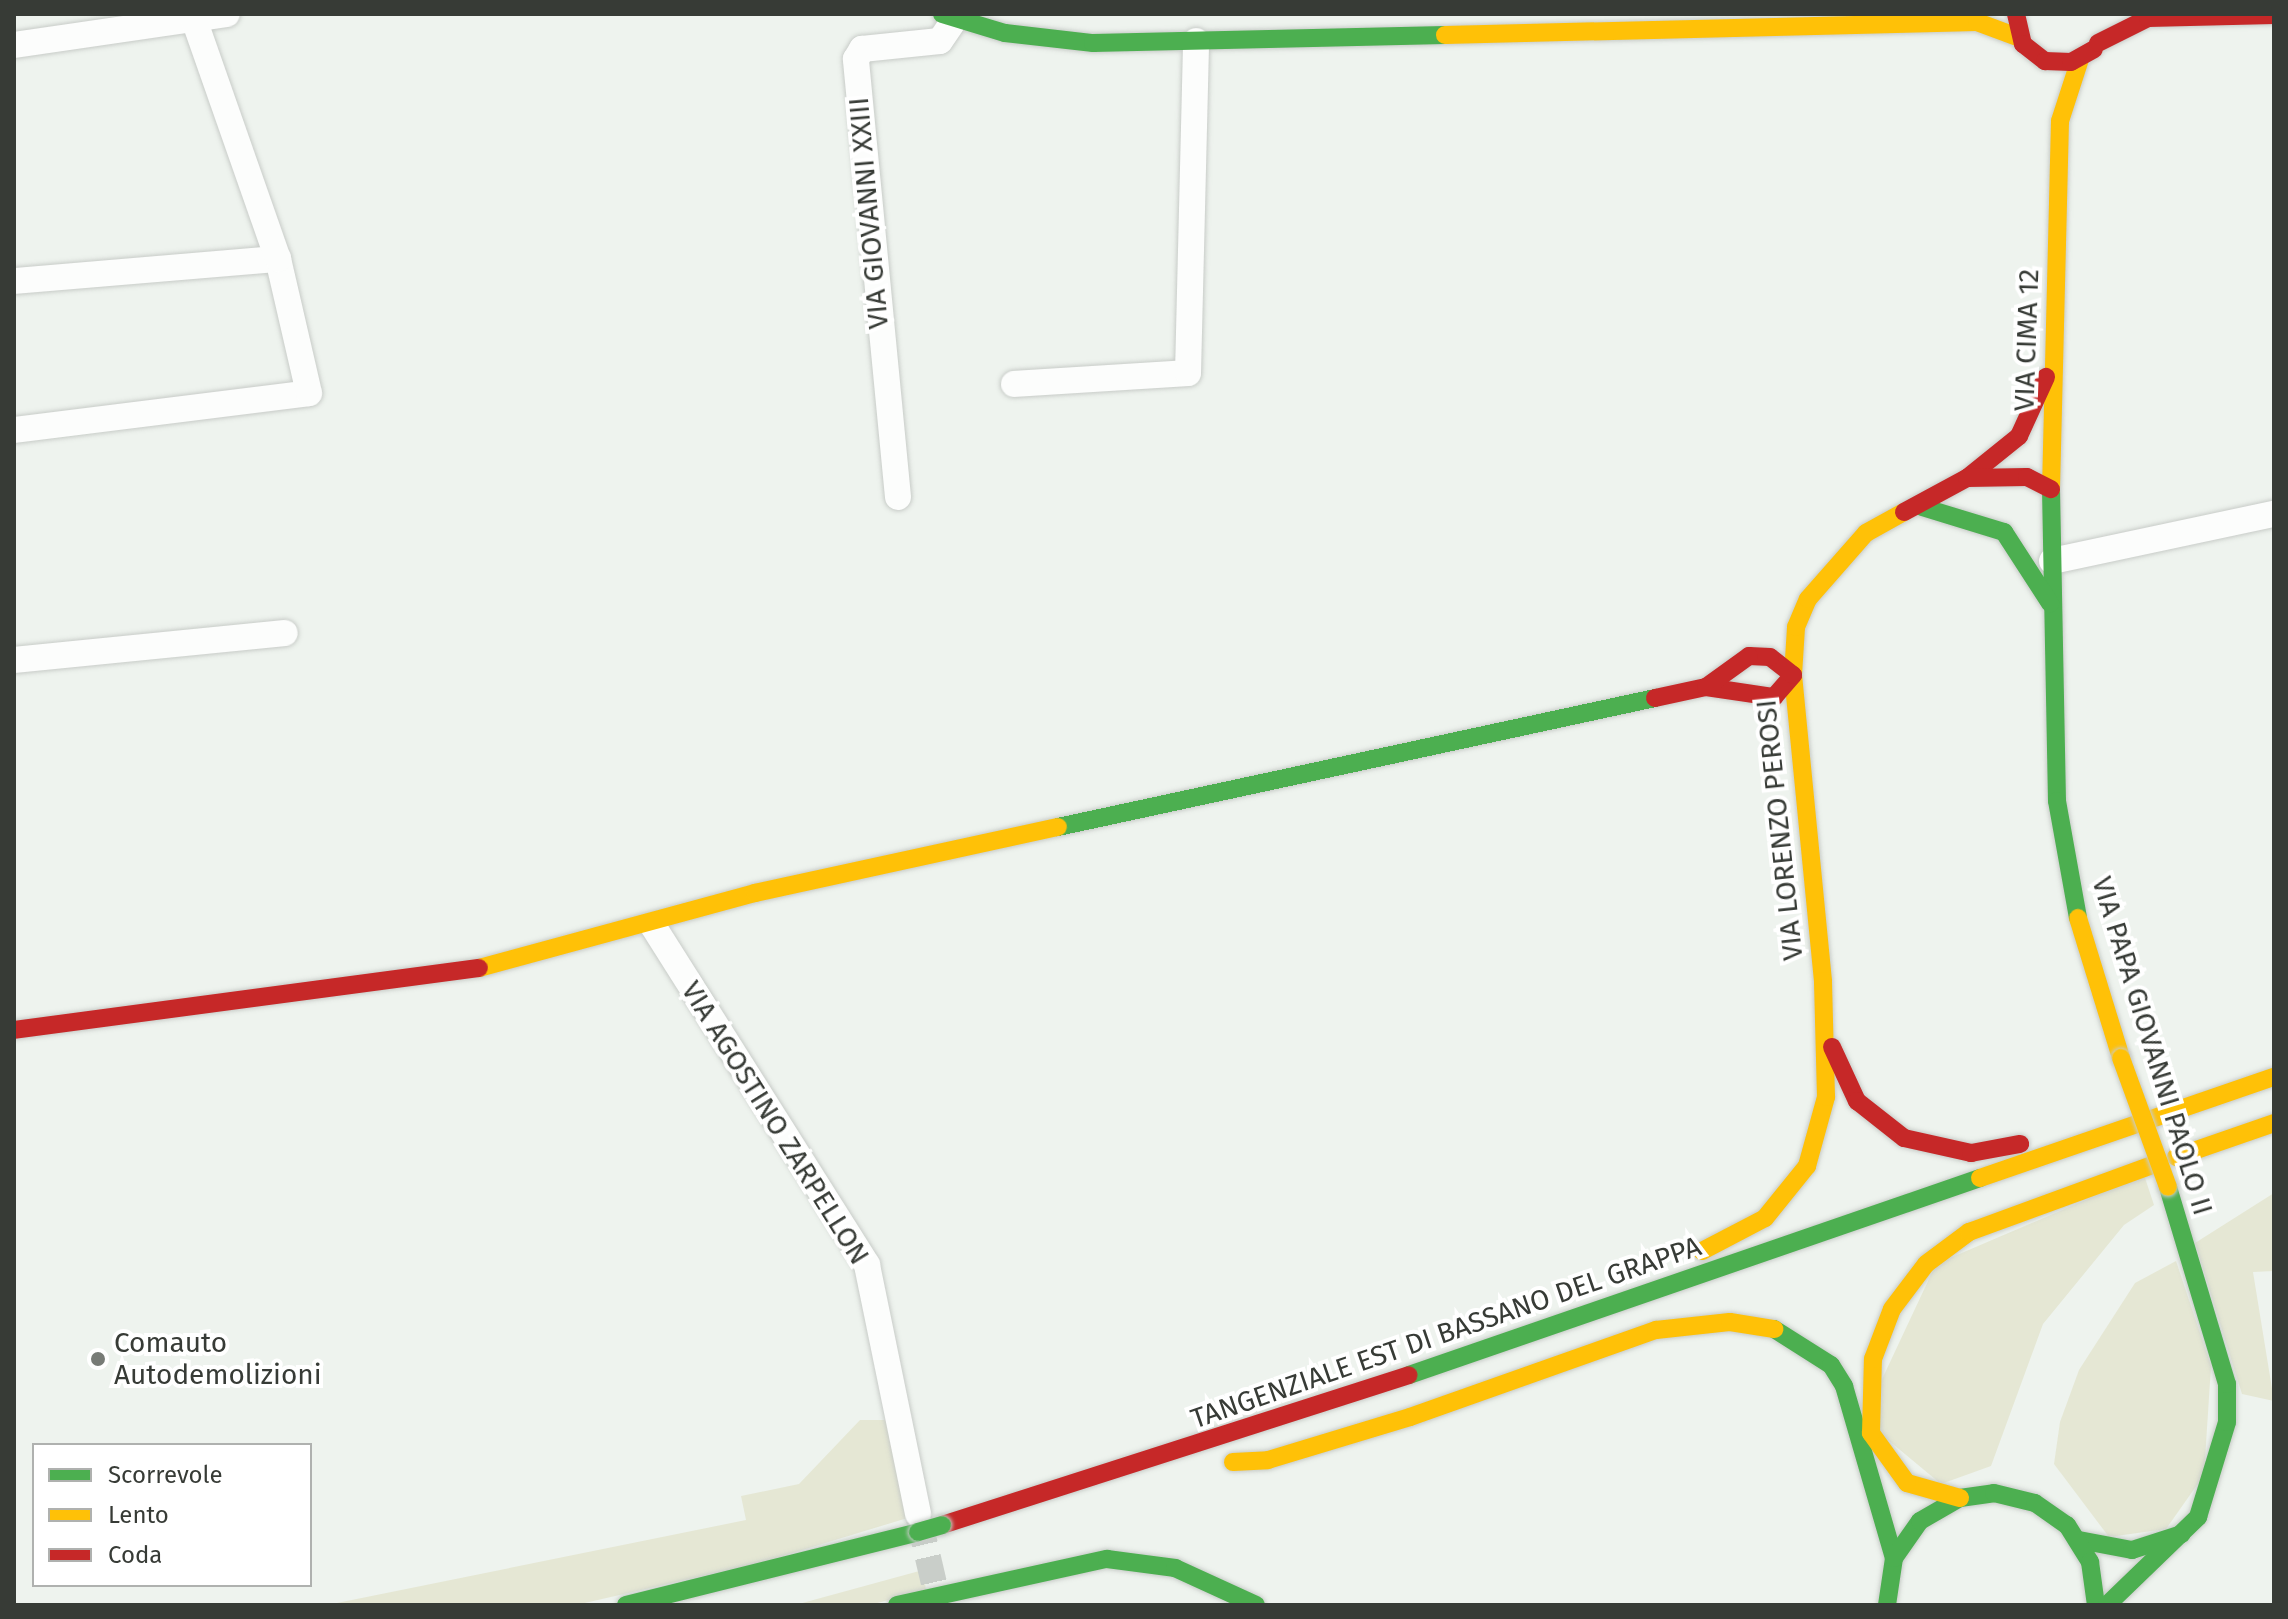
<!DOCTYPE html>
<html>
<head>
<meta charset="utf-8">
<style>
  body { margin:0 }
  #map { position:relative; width:2288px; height:1619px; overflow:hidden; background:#eef3ee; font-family:"Fira Sans",sans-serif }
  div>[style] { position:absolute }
  .green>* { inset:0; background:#e5e7d4 }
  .street-tunnel>* { height:26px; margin-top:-13px; transform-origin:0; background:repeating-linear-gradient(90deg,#c9cec9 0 26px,transparent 0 39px) }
  .roads { filter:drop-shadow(0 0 2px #c8ccc8) drop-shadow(0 0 2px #c8ccc8) }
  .street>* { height:26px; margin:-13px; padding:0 13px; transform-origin:13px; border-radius:13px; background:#fcfdfc }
  .fast>* { height:18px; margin:-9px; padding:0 9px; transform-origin:9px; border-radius:9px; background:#4caf50 }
  .slow>* { height:18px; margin:-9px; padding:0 9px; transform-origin:9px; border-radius:9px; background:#ffc107 }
  .jam>* { height:18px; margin:-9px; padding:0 9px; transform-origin:9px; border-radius:9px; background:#c62828 }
  .bridges { filter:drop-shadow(0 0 2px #c8ccc8) drop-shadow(0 0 2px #c8ccc8) }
  .fast-bridge>* { height:18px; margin:-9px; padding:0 9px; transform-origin:9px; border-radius:9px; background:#4caf50 }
  .slow-bridge>* { height:18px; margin:-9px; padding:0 9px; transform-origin:9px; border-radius:9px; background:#ffc107 }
  .dots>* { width:22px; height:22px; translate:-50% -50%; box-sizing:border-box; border:4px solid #fff; border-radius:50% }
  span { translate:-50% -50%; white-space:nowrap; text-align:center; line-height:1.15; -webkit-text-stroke:8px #fff; paint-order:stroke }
  .street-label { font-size:28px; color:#373b36 }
  .poi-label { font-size:28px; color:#373b36 }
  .left { translate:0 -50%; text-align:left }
  .frame { position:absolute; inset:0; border:16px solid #373b36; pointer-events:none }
  .legend { position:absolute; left:32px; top:1443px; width:280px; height:144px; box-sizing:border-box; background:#fff; border:2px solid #afb1af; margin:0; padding:10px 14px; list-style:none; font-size:24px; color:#373b36 }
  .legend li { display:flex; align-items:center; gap:16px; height:40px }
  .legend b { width:40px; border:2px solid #afb1af }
</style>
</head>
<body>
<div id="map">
  <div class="green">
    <div style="clip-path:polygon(2144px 1175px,2154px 1205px,2124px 1225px,2043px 1324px,1991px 1466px,1941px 1484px,1870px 1425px,1869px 1407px,1936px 1264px)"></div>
    <div style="clip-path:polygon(2274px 1193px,2274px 1271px,2253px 1272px,2274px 1401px,2242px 1394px,2195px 1243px)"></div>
    <div style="clip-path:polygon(2176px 1261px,2211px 1366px,2204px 1475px,2166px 1529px,2109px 1537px,2054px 1464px,2060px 1422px,2079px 1370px,2135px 1283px)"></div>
    <div style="clip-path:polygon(860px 1420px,898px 1420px,914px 1516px,763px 1562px,576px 1605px,327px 1605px,746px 1520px,741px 1496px,799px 1484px)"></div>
    <div style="clip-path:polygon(923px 1570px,926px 1590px,870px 1605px,795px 1605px)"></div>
  </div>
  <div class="street-tunnel">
    <div style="left:919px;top:1519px;width:88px;rotate:76.9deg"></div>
  </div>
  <div class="roads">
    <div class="street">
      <div style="left:14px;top:45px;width:215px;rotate:-8.3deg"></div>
      <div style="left:14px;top:281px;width:265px;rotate:-4.8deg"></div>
      <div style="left:1014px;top:384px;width:174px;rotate:-3.6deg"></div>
      <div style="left:1188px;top:373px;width:332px;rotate:-88.6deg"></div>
      <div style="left:14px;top:430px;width:297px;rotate:-7.1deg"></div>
      <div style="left:309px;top:393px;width:138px;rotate:-103deg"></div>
      <div style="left:278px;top:259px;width:260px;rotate:-109.3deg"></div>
      <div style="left:898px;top:497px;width:440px;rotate:-95.5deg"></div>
      <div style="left:856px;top:59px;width:12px;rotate:-59deg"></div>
      <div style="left:862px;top:49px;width:78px;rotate:-5.9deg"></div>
      <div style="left:940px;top:41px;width:27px;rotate:-56deg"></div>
      <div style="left:2052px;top:561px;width:227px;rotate:-12deg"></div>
      <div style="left:14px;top:660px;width:272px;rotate:-5.7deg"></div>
      <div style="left:653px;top:926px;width:401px;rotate:57.7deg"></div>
      <div style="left:867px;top:1265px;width:254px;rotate:78.4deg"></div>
    </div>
    <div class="fast">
      <div style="left:942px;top:14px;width:66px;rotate:16.8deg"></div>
      <div style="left:1005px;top:33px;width:89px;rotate:6.5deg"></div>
      <div style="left:1093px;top:43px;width:352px;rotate:-1.3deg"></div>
      <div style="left:2051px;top:489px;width:312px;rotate:88.9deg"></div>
      <div style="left:2057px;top:801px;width:119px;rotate:79.8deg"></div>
      <div style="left:1922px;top:507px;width:86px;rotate:17deg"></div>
      <div style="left:2004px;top:532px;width:85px;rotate:57.1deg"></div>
      <div style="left:1058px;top:827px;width:611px;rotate:-12.19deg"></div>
      <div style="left:1774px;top:1329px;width:67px;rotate:32.3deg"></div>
      <div style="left:1831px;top:1365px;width:25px;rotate:58deg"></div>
      <div style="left:1844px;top:1386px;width:179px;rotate:73.8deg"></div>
      <div style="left:1409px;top:1375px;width:604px;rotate:-19.03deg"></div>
      <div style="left:2079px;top:1540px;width:54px;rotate:10.7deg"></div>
      <div style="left:2132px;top:1550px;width:52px;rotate:-17.7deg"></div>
      <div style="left:626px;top:1605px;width:301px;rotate:-14deg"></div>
      <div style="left:897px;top:1605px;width:215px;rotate:-12.4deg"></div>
      <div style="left:1107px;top:1559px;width:69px;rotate:7.5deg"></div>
      <div style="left:1175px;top:1568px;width:89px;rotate:24.6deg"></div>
      <div style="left:1887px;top:1605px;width:48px;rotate:-81.5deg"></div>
      <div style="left:1894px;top:1558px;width:45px;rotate:-54.9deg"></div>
      <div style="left:1920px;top:1521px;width:46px;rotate:-29.9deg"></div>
      <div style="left:1960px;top:1498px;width:34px;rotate:-8deg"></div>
      <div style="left:1994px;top:1493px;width:42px;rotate:13.7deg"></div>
      <div style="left:2035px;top:1503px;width:39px;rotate:35deg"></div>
      <div style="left:2067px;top:1525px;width:44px;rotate:58.1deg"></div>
      <div style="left:2090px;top:1562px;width:43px;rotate:82.1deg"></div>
      <div style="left:2107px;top:1605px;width:127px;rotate:-44deg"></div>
      <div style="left:2198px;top:1517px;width:99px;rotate:-73deg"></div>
      <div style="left:2227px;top:1422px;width:38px;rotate:-90deg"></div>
      <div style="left:2227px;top:1384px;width:206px;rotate:-106.7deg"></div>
    </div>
    <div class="slow">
      <div style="left:1445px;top:35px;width:532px;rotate:-1.4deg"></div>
      <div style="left:1977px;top:22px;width:46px;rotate:20.4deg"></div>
      <div style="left:2051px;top:489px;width:368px;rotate:-88.6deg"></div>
      <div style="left:2060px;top:121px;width:65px;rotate:-72.1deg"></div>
      <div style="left:2078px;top:918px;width:146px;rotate:72.9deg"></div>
      <div style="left:479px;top:968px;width:286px;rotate:-15.2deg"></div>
      <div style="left:755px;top:893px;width:310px;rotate:-12.3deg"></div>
      <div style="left:1823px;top:981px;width:307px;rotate:-95.6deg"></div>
      <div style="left:1793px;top:675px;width:48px;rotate:-86.4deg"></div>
      <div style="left:1796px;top:627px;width:30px;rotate:-67deg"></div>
      <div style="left:1808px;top:599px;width:88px;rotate:-48.7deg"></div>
      <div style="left:1866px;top:533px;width:43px;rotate:-28.9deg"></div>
      <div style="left:2176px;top:1157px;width:104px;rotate:-19.1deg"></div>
      <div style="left:1980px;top:1178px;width:311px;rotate:-19deg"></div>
      <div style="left:1702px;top:1251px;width:71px;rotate:-27.6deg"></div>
      <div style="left:1765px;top:1218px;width:67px;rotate:-51.1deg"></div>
      <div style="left:1807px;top:1166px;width:72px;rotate:-74.6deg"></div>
      <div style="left:1826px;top:1097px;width:116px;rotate:-91.5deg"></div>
      <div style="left:1233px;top:1462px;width:35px;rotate:-3deg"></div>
      <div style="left:1268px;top:1460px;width:148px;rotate:-16.8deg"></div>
      <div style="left:1410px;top:1417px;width:261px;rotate:-19.5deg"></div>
      <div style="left:1656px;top:1330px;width:74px;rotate:-6.2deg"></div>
      <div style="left:1730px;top:1322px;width:45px;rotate:9deg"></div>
      <div style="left:1960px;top:1498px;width:55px;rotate:-164.2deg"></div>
      <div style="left:1907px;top:1483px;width:62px;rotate:-125.8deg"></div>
      <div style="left:1871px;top:1433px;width:74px;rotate:-88.5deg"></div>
      <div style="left:1873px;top:1359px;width:53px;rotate:-69.2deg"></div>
      <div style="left:1892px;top:1309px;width:56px;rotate:-52.9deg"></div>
      <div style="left:1926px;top:1264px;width:54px;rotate:-36.7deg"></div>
      <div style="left:1969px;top:1232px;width:192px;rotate:-20.1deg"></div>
    </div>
    <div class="jam">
      <div style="left:2016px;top:14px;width:31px;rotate:77deg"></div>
      <div style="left:2023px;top:44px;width:28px;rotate:38deg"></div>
      <div style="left:2045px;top:61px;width:26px;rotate:2deg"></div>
      <div style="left:2071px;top:62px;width:26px;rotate:-29deg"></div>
      <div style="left:2098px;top:43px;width:56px;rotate:-26.6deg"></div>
      <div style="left:2148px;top:18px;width:126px;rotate:-1.4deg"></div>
      <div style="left:1967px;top:478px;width:67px;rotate:-38.9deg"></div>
      <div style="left:2019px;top:436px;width:65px;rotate:-65.4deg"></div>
      <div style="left:1904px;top:512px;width:72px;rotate:-28.4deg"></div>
      <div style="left:1967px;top:478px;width:60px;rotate:-1deg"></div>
      <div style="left:2027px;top:477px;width:27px;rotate:27deg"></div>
      <div style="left:1655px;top:698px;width:52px;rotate:-12.2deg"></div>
      <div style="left:1706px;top:687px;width:69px;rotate:8.4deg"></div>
      <div style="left:1774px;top:697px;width:29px;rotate:-49deg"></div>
      <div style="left:1793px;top:675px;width:29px;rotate:-142deg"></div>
      <div style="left:1770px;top:657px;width:21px;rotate:-177deg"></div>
      <div style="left:1749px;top:656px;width:53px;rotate:144.2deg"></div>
      <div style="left:14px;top:1030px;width:469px;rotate:-7.6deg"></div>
      <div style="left:1832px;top:1047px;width:60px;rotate:65.2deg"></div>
      <div style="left:1857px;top:1101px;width:60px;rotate:38.2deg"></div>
      <div style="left:1904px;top:1138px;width:69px;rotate:12.6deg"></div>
      <div style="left:1971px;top:1153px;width:50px;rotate:-10.4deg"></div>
      <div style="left:942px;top:1525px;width:490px;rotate:-17.8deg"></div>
    </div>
  </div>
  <div class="bridges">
    <div class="fast-bridge">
      <div style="left:918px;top:1532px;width:25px;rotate:-16deg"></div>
    </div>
    <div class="slow-bridge">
      <div style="left:2121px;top:1058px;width:137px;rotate:70deg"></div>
    </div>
  </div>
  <div class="dots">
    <div style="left:98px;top:1359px;background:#777b76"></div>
  </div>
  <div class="street-label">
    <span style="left:869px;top:213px;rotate:-95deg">VIA GIOVANNI XXIII</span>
    <span style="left:2027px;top:340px;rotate:-88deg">VIA CIMA 12</span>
    <span style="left:1780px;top:830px;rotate:-96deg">VIA LORENZO PEROSI</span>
    <span style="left:2152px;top:1046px;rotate:73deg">VIA PAPA GIOVANNI PAOLO II</span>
    <span style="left:775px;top:1123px;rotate:58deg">VIA AGOSTINO ZARPELLON</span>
    <span style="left:1446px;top:1333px;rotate:-19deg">TANGENZIALE EST DI BASSANO DEL GRAPPA</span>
  </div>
  <div class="poi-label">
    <span class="left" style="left:114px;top:1359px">Comauto<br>Autodemolizioni</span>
  </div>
  <div class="frame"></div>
  <ul class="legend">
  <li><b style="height:10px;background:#4caf50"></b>Scorrevole</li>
  <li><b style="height:10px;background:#ffc107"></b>Lento</li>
  <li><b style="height:10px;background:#c62828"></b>Coda</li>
  </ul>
</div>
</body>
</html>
